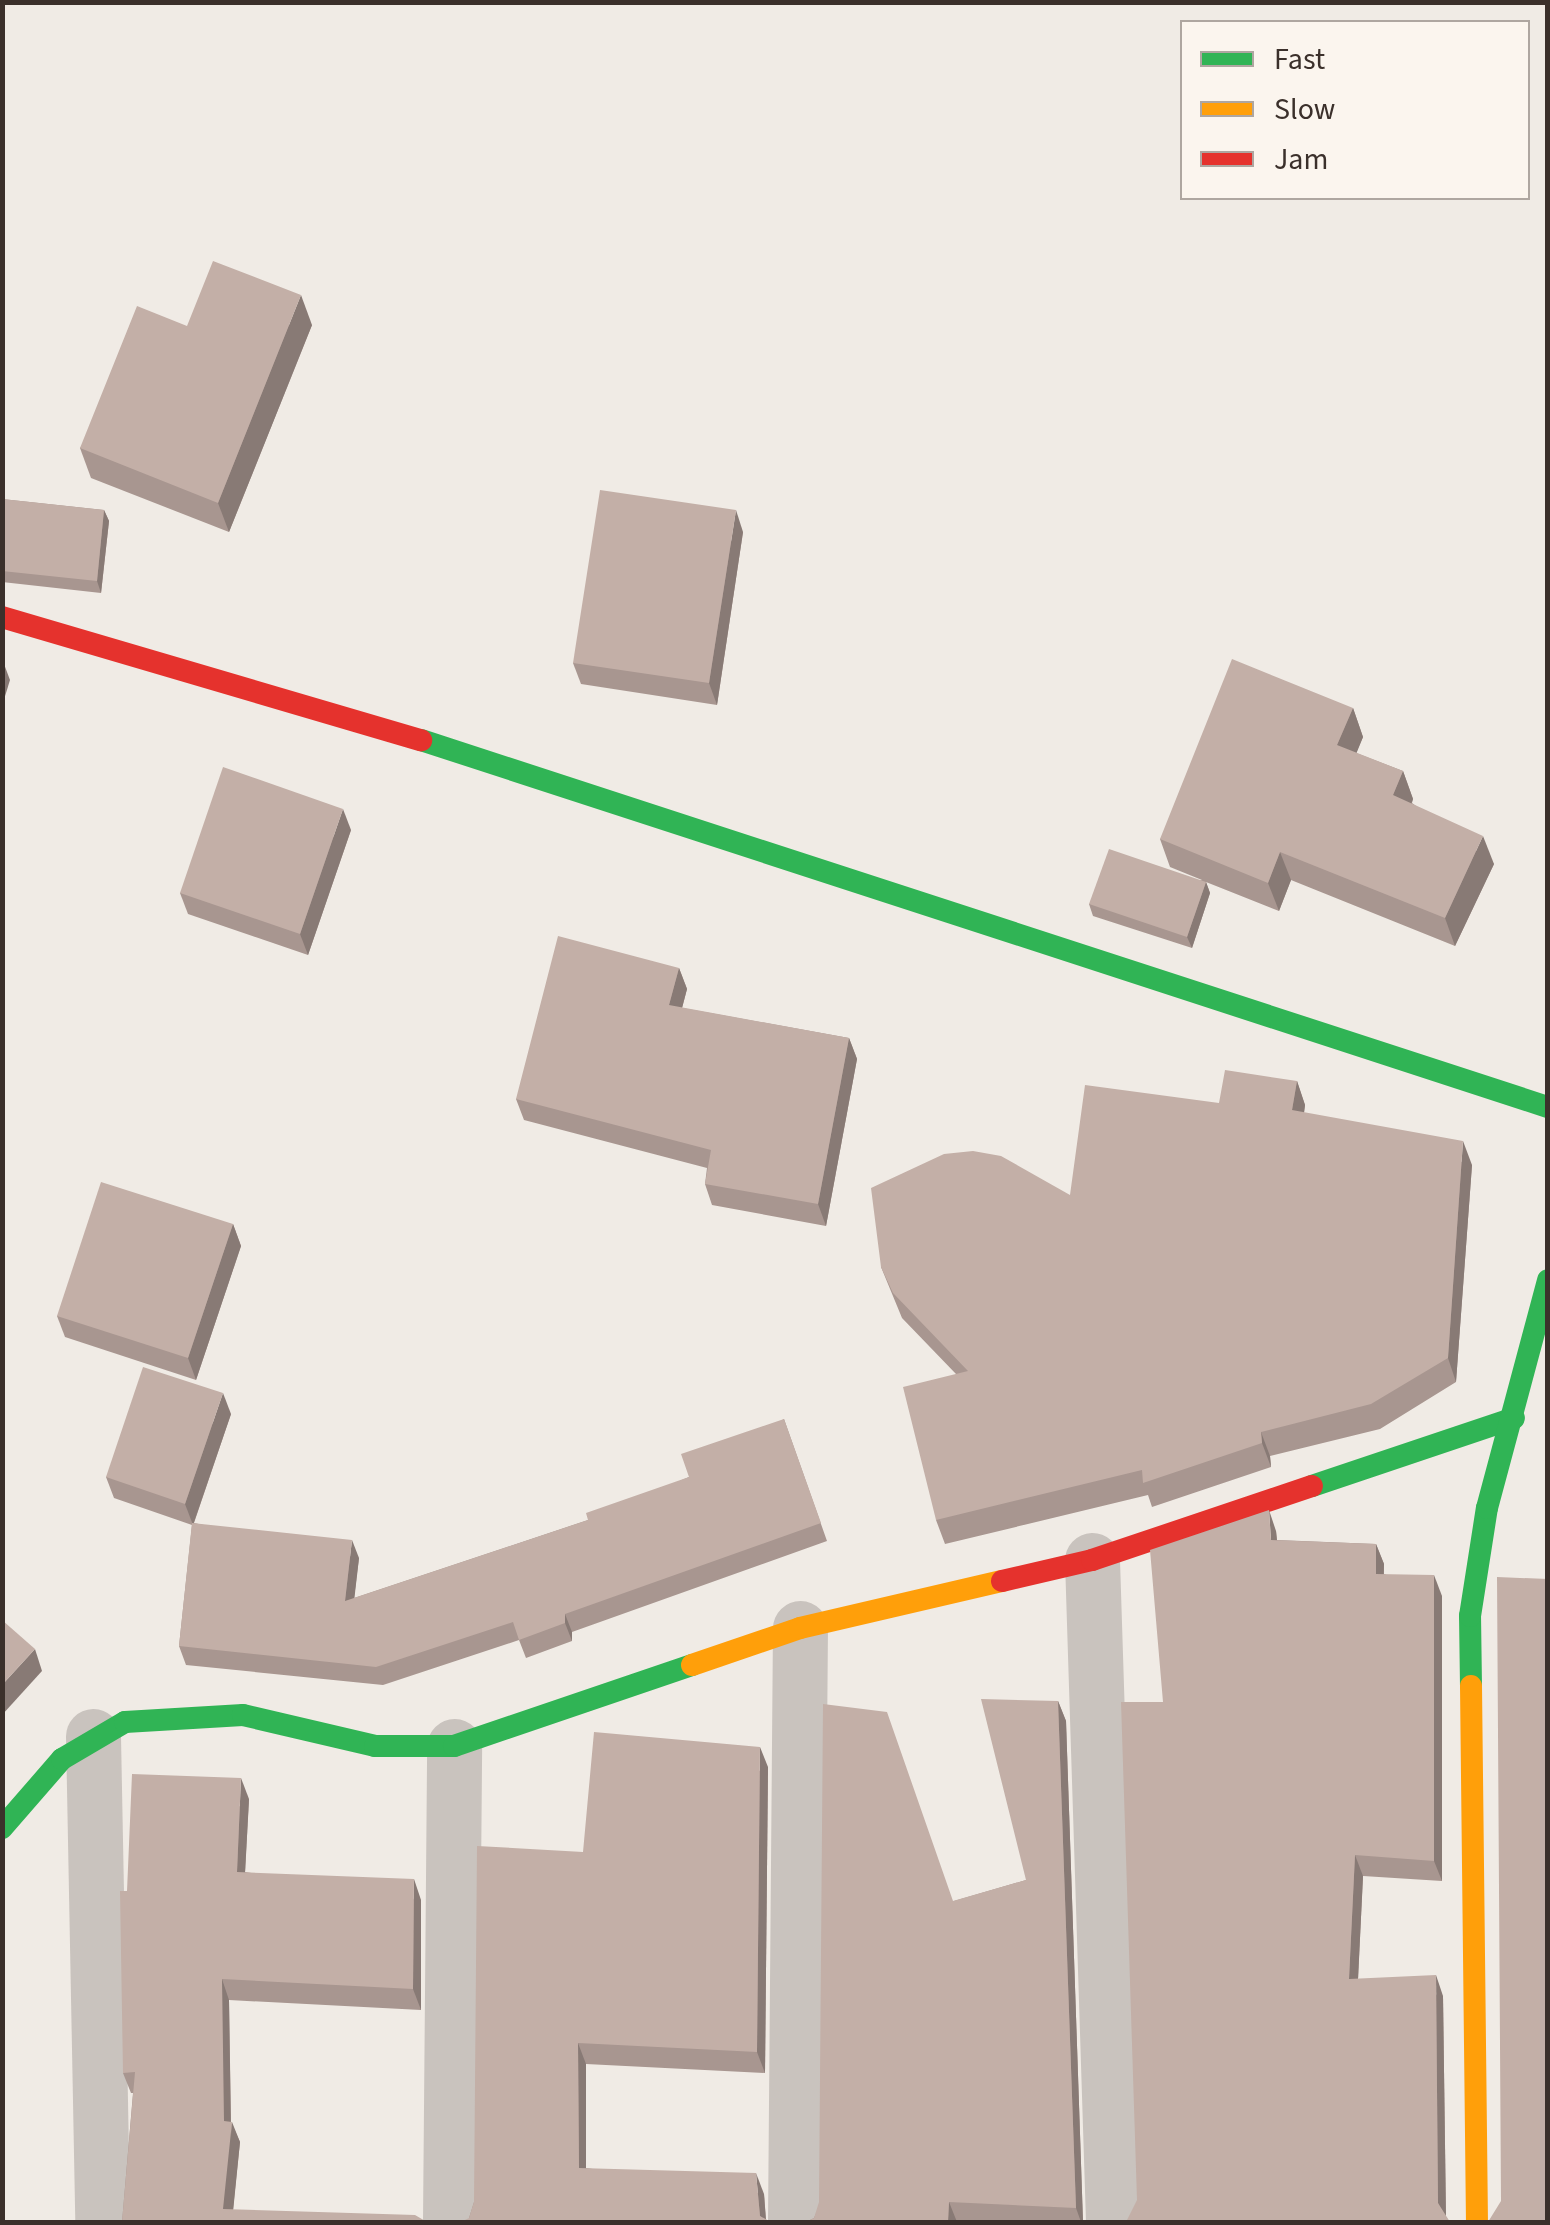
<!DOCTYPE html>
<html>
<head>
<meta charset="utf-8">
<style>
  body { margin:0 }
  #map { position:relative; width:1550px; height:2225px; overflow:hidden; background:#f0ebe5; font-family:"Source Sans 3",sans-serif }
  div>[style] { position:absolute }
  .street>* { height:55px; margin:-27.5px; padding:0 27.5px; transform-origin:27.5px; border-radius:27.5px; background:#c9c3be }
  .fast>* { height:22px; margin:-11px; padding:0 11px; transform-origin:11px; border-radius:11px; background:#30b455 }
  .slow>* { height:22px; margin:-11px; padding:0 11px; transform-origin:11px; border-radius:11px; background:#ff9f0a }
  .jam>* { height:22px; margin:-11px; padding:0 11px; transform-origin:11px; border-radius:11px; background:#e5322d }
  .wall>* { inset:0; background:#a89690 }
  .shaded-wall>* { inset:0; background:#887a75 }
  .building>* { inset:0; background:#c3afa7 }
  span { translate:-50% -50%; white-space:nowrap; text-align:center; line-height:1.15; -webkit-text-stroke:8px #fbf5ee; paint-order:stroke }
  .frame { position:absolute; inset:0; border:5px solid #3b302b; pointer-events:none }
  .legend { position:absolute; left:1180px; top:20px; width:350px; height:180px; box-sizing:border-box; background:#fbf5ee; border:2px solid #aea6a0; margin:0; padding:12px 18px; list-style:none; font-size:30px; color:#3b302b }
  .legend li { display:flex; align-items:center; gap:20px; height:50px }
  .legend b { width:50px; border:2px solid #aea6a0 }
</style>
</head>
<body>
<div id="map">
  <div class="street">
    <div style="left:1092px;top:1560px;width:662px;rotate:88.18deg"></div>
    <div style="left:93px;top:1736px;width:486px;rotate:88.9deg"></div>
    <div style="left:450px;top:2222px;width:476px;rotate:-89.5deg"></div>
    <div style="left:795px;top:2222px;width:594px;rotate:-89.52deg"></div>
  </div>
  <div class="fast">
    <div style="left:421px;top:740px;width:1185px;rotate:18.04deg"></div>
    <div style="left:1312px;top:1486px;width:213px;rotate:-18.6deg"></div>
    <div style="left:1471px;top:1686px;width:70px;rotate:-90.8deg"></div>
    <div style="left:1470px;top:1616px;width:109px;rotate:-81.1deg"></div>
    <div style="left:1487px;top:1508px;width:236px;rotate:-75deg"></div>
    <div style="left:2px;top:1828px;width:91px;rotate:-49deg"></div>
    <div style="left:62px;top:1759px;width:73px;rotate:-30.4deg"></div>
    <div style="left:125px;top:1722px;width:118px;rotate:-3.4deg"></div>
    <div style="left:243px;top:1715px;width:136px;rotate:13.2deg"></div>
    <div style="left:375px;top:1746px;width:79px"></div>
    <div style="left:454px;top:1746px;width:251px;rotate:-18.8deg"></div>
  </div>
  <div class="slow">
    <div style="left:692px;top:1665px;width:114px;rotate:-18.9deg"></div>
    <div style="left:800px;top:1628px;width:207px;rotate:-13.1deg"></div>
    <div style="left:1471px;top:1686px;width:536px;rotate:89.36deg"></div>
  </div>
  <div class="jam">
    <div style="left:2px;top:617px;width:437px;rotate:16.4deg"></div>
    <div style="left:1002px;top:1581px;width:92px;rotate:-13.1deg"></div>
    <div style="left:1092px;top:1560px;width:232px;rotate:-18.6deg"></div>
  </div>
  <div class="wall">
    <div style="clip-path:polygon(312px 325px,229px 532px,91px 478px,80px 448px,187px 326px)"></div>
    <div style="clip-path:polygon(2px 499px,104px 510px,109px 521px,101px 593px,2px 582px)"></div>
    <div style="clip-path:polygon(743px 532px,717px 705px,581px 684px,573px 663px)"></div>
    <div style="clip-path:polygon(1353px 708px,1363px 737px,1356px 753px,1403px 771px,1413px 799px,1412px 803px,1494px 864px,1455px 946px,1291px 880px,1279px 911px,1206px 882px,1210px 893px,1192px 948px,1093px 916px,1089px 904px,1202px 880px,1170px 867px,1160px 839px)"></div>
    <div style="clip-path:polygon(351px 830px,308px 955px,188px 914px,180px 893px)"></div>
    <div style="clip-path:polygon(679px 968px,687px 989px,682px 1008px,849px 1038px,857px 1059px,826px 1226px,712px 1205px,705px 1184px,707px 1168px,524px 1120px,516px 1099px)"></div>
    <div style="clip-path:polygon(1297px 1081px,1305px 1105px,1304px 1113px,1472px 1165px,1456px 1382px,1380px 1429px,1270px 1456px,1271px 1467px,1152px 1507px,1148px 1495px,945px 1544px,936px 1520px,956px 1374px,902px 1318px,881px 1267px,1070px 1195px,1219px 1103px)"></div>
    <div style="clip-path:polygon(233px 1224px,241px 1246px,196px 1380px,65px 1337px,57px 1316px)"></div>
    <div style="clip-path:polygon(231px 1414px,194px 1523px,359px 1558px,354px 1598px,588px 1520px,689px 1477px,784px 1419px,827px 1541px,572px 1632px,572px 1641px,526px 1658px,519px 1640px,383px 1685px,186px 1665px,179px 1646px,192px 1525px,114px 1498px,106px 1477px)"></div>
    <div style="clip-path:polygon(1276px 1531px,1277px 1540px,1376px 1544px,1384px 1564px,1384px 1574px,1442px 1596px,1442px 1881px,1363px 1876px,1358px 1979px,1443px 1996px,1446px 2215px,1137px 2200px,1163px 1702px)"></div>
    <div style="clip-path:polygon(1058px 1701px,1066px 1721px,1083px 2222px,806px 2222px,814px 2218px,954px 1901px,1026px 1880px)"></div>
    <div style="clip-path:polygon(768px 1767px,765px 2073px,586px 2064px,586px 2168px,764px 2194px,766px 2219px,469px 2218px,583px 1852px)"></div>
    <div style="clip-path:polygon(249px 1799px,245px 1872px,421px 1900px,421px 2010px,229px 2000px,231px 2122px,240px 2142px,233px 2209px,122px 2222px,133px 2093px,131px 2093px,123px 2073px,127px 1891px)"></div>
  </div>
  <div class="shaded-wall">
    <div style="clip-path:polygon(301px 295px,312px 325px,229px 532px,218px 503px)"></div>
    <div style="clip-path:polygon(104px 510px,109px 521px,101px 593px,97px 581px)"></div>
    <div style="clip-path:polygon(736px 510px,743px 532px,717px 705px,709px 683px)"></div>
    <div style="clip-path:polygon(4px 664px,10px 680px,2px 706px,2px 669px)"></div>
    <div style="clip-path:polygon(1353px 708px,1363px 737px,1348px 774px,1337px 745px)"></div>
    <div style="clip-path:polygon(1403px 771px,1413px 799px,1404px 823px,1393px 795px)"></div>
    <div style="clip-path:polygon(343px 809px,351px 830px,308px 955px,300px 934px)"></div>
    <div style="clip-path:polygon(1483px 836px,1494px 864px,1455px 946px,1445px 918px)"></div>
    <div style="clip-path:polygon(1280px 852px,1291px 880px,1279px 911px,1268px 883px)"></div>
    <div style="clip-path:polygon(1206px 882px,1210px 893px,1192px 948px,1187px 937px)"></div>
    <div style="clip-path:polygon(679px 968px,687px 989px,677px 1027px,669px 1005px)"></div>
    <div style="clip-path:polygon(849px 1038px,857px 1059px,826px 1226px,818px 1204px)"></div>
    <div style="clip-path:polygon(1297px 1081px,1305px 1105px,1301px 1135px,1292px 1110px)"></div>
    <div style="clip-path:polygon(1463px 1141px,1472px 1165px,1456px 1382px,1448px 1358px)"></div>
    <div style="clip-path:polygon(233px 1224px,241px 1246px,196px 1380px,188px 1358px)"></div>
    <div style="clip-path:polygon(223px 1393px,231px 1414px,193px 1525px,185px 1504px)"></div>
    <div style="clip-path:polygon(1261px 1432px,1270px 1456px,1271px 1467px,1262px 1443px)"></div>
    <div style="clip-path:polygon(1269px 1510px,1276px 1531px,1279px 1561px,1271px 1540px)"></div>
    <div style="clip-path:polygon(352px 1540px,359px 1558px,352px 1619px,345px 1601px)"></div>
    <div style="clip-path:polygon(1376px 1544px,1384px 1564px,1383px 1594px,1376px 1574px)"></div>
    <div style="clip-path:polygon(1434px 1575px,1442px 1596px,1442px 1881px,1434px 1861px)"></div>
    <div style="clip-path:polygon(565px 1614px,572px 1632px,572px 1641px,565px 1623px)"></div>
    <div style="clip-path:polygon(35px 1649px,42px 1671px,2px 1715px,2px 1685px)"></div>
    <div style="clip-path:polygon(1058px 1701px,1066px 1721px,1083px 2222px,1081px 2222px,1076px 2208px)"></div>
    <div style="clip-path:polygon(760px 1747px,768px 1767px,765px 2073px,757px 2052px)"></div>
    <div style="clip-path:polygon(241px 1778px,249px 1799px,244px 1892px,237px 1872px)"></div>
    <div style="clip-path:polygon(1355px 1855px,1363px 1876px,1357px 2000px,1349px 1979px)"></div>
    <div style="clip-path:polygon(414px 1879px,421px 1900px,421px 2010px,413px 1989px)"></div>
    <div style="clip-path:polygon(1436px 1975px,1443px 1996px,1446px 2222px,1438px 2203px)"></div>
    <div style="clip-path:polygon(222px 1979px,229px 2000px,231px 2135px,232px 2122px,240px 2142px,232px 2222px,223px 2209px)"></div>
    <div style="clip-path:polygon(578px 2043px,586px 2064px,586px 2188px,579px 2168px)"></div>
    <div style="clip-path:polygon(756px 2173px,764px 2194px,766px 2222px,760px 2216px)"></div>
    <div style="clip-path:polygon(949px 2202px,957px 2222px,948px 2222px)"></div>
  </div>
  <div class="building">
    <div style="clip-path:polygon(213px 261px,301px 295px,218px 503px,80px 448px,137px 306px,187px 326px)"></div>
    <div style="clip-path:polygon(600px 490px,736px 510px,709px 683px,573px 663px)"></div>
    <div style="clip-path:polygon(2px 499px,104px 510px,97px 581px,2px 571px)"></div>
    <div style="clip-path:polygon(1232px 659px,1353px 708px,1337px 745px,1403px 771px,1393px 795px,1483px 836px,1445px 918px,1280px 852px,1268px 883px,1160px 839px)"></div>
    <div style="clip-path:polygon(223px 767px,343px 809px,300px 934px,180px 893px)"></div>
    <div style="clip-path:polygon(1109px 849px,1206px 882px,1187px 937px,1089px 904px)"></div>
    <div style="clip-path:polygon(558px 936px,679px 968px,669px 1005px,849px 1038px,818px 1204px,705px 1184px,711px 1150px,516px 1099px)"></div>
    <div style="clip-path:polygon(1225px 1070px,1297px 1081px,1292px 1110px,1463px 1141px,1448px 1358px,1371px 1404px,1261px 1432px,1262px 1443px,1143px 1483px,1142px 1470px,936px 1520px,903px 1387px,968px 1371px,893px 1293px,881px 1267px,871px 1188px,944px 1154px,973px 1151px,1001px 1156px,1070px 1195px,1085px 1085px,1219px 1103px)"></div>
    <div style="clip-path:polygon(101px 1182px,233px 1224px,188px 1358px,57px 1316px)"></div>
    <div style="clip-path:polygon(143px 1367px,223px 1393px,185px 1504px,106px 1477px)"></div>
    <div style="clip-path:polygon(784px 1419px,821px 1523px,565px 1614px,565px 1623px,519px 1640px,513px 1622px,376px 1667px,179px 1646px,192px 1523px,352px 1540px,345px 1601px,588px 1520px,586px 1513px,689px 1477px,681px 1454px)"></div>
    <div style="clip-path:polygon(1269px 1510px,1271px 1540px,1376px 1544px,1376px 1574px,1434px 1575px,1434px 1861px,1355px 1855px,1349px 1979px,1436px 1975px,1438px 2203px,1450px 2222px,1126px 2222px,1137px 2200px,1121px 1702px,1163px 1702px,1150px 1550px)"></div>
    <div style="clip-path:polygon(1497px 1577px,1548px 1579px,1548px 2222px,1488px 2222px,1501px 2201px)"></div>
    <div style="clip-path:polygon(2px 1620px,35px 1649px,2px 1685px)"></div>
    <div style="clip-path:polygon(981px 1699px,1058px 1701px,1076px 2208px,949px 2202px,948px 2222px,806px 2222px,814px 2218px,819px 2202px,823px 1704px,887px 1712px,953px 1901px,1026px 1880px)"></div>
    <div style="clip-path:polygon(594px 1732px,760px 1747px,757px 2052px,578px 2043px,579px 2168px,756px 2173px,760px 2216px,771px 2222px,461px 2222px,469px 2218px,474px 2202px,477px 1846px,583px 1852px)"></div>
    <div style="clip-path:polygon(132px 1774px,241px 1778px,237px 1872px,414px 1879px,413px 1989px,222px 1979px,224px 2121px,232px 2122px,223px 2209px,415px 2215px,427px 2222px,122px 2222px,135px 2072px,123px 2073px,120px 1891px,127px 1891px)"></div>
  </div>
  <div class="frame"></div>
  <ul class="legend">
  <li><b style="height:12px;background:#30b455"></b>Fast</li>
  <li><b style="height:12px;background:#ff9f0a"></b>Slow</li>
  <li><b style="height:12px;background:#e5322d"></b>Jam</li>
  </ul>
</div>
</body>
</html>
